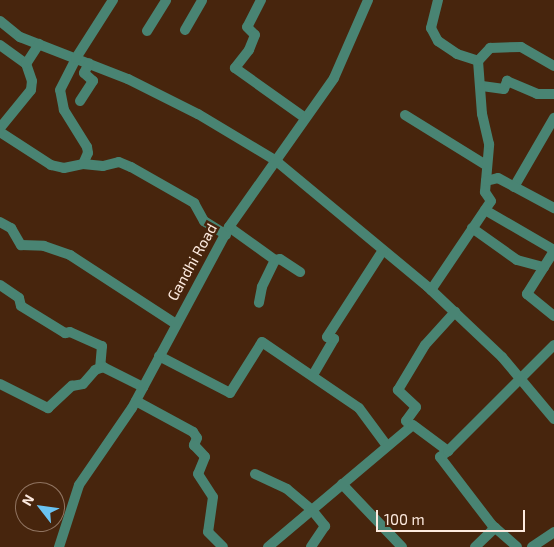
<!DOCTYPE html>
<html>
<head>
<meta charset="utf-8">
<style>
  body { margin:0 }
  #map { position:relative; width:554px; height:547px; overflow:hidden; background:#47250d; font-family:"Exo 2",sans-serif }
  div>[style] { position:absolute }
  .minor>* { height:10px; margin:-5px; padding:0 5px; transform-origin:5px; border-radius:5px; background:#498473 }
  span { translate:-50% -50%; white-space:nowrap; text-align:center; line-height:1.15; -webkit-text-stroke:5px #47250d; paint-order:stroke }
  .street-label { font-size:15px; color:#fdeadf }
  .north { position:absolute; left:15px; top:482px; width:50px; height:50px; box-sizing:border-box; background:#47250d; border:1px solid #907461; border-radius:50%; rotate:300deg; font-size:14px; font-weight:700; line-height:20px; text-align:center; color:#fdeadf }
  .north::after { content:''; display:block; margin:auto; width:18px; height:22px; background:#6ac3f1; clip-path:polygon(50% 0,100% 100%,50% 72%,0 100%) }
  .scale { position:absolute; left:376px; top:510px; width:149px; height:22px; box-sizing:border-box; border:2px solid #fdeadf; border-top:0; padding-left:6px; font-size:15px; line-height:18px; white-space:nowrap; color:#fdeadf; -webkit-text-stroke:4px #47250d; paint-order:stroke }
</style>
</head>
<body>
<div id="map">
  <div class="minor">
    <div style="left:261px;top:0;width:30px;rotate:117deg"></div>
    <div style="left:247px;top:27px;width:11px;rotate:45deg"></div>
    <div style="left:255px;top:35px;width:16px;rotate:112deg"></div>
    <div style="left:249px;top:50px;width:23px;rotate:128deg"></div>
    <div style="left:235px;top:68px;width:86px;rotate:35.5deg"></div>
    <div style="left:438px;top:0;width:29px;rotate:104deg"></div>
    <div style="left:431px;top:28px;width:15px;rotate:62deg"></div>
    <div style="left:438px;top:41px;width:23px;rotate:34deg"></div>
    <div style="left:457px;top:54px;width:22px;rotate:18deg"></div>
    <div style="left:0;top:21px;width:26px;rotate:39deg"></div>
    <div style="left:20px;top:37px;width:116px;rotate:21.3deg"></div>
    <div style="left:128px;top:79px;width:78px;rotate:26.6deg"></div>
    <div style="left:198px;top:114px;width:90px;rotate:30.9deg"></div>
    <div style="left:275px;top:160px;width:199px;rotate:39.7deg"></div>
    <div style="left:428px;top:287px;width:102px;rotate:43.4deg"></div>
    <div style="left:502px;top:357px;width:81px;rotate:50deg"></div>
    <div style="left:185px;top:30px;width:34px;rotate:-60deg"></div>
    <div style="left:147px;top:31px;width:36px;rotate:-58deg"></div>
    <div style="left:0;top:45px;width:32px;rotate:36deg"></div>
    <div style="left:482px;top:86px;width:22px;rotate:8deg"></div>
    <div style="left:504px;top:89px;width:9px;rotate:-69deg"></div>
    <div style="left:507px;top:81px;width:33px;rotate:23deg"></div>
    <div style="left:537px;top:94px;width:17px"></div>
    <div style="left:80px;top:101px;width:24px;rotate:-57deg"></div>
    <div style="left:93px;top:81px;width:12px;rotate:-138deg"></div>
    <div style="left:84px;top:73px;width:11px;rotate:-63deg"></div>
    <div style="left:405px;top:115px;width:95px;rotate:31.7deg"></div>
    <div style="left:0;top:128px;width:49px;rotate:-50.8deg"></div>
    <div style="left:31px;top:90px;width:9px;rotate:-84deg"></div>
    <div style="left:32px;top:81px;width:18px;rotate:-109deg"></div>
    <div style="left:26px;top:64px;width:24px;rotate:-57deg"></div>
    <div style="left:0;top:132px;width:61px;rotate:32.9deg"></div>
    <div style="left:51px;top:165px;width:13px;rotate:13deg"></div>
    <div style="left:64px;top:168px;width:19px;rotate:-12deg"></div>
    <div style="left:83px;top:164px;width:12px;rotate:-66deg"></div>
    <div style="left:88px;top:153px;width:6px;rotate:-99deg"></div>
    <div style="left:87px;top:147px;width:44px;rotate:-121.9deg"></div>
    <div style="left:64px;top:110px;width:20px;rotate:-101deg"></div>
    <div style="left:60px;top:90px;width:36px;rotate:-63deg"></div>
    <div style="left:76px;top:58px;width:69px;rotate:-57.5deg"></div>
    <div style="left:83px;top:164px;width:20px;rotate:6deg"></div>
    <div style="left:103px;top:166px;width:16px;rotate:-14deg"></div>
    <div style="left:119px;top:162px;width:13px;rotate:23deg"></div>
    <div style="left:131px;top:167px;width:73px;rotate:29.7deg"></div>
    <div style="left:194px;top:203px;width:21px;rotate:61deg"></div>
    <div style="left:204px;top:221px;width:26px;rotate:32deg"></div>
    <div style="left:486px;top:181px;width:37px;rotate:-85deg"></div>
    <div style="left:489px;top:144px;width:31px;rotate:-103deg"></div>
    <div style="left:482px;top:114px;width:53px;rotate:-94.3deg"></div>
    <div style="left:478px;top:61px;width:18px;rotate:-47deg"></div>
    <div style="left:490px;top:48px;width:31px;rotate:-2deg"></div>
    <div style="left:521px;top:47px;width:38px;rotate:30deg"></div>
    <div style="left:514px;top:187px;width:80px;rotate:-59.9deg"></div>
    <div style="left:485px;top:210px;width:80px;rotate:30.1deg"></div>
    <div style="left:0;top:222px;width:13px;rotate:29deg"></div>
    <div style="left:11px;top:228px;width:20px;rotate:60deg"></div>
    <div style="left:21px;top:245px;width:23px;rotate:2deg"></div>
    <div style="left:44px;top:246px;width:28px;rotate:19deg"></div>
    <div style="left:70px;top:255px;width:126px;rotate:33.1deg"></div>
    <div style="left:229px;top:227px;width:57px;rotate:35.7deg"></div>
    <div style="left:275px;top:260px;width:30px;rotate:116deg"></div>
    <div style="left:262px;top:287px;width:16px;rotate:101deg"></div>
    <div style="left:472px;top:228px;width:55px;rotate:35.4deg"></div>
    <div style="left:517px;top:260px;width:28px;rotate:15deg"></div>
    <div style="left:554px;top:251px;width:51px;rotate:122.1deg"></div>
    <div style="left:527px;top:294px;width:35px;rotate:39deg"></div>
    <div style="left:275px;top:260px;width:5px;rotate:-11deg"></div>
    <div style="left:280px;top:259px;width:24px;rotate:33deg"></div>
    <div style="left:0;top:285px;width:23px;rotate:34deg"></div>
    <div style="left:19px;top:298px;width:8px;rotate:76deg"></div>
    <div style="left:21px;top:306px;width:52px;rotate:31.5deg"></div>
    <div style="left:65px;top:333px;width:5px;rotate:-11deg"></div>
    <div style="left:70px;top:332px;width:35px;rotate:24deg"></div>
    <div style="left:102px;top:346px;width:22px;rotate:95deg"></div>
    <div style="left:431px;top:290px;width:107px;rotate:-56deg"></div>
    <div style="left:491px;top:201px;width:11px;rotate:-124deg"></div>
    <div style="left:485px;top:192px;width:11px;rotate:-85deg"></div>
    <div style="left:486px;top:181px;width:12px;rotate:-14deg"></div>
    <div style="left:498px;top:178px;width:64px;rotate:28.2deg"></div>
    <div style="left:159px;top:356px;width:80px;rotate:27.5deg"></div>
    <div style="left:230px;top:393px;width:60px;rotate:-57.9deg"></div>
    <div style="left:262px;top:342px;width:117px;rotate:34.2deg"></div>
    <div style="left:359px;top:408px;width:47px;rotate:53.6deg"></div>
    <div style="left:313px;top:375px;width:42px;rotate:-59.7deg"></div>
    <div style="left:334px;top:339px;width:7px;rotate:-164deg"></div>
    <div style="left:327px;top:337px;width:103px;rotate:-57.2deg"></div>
    <div style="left:0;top:384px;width:54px;rotate:26.6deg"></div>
    <div style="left:48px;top:408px;width:33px;rotate:-43deg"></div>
    <div style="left:72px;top:386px;width:11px;rotate:-10deg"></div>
    <div style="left:83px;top:384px;width:18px;rotate:-49deg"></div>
    <div style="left:95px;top:370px;width:9px;rotate:-21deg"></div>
    <div style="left:103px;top:367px;width:45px;rotate:26.6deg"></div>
    <div style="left:136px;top:401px;width:65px;rotate:28.5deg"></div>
    <div style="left:193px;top:432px;width:7px;rotate:56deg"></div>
    <div style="left:197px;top:438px;width:8px;rotate:113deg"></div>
    <div style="left:194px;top:445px;width:16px;rotate:47deg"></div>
    <div style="left:205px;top:457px;width:18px;rotate:112deg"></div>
    <div style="left:198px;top:474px;width:27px;rotate:57deg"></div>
    <div style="left:213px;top:497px;width:35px;rotate:98deg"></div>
    <div style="left:208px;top:532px;width:21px;rotate:45deg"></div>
    <div style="left:411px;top:426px;width:7px;rotate:-135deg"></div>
    <div style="left:406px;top:421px;width:17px;rotate:-54deg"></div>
    <div style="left:416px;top:407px;width:25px;rotate:-137deg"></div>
    <div style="left:398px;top:390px;width:52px;rotate:-59deg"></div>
    <div style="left:425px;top:345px;width:45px;rotate:-47.7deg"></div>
    <div style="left:448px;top:451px;width:10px;rotate:143deg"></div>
    <div style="left:440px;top:457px;width:86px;rotate:52.6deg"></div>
    <div style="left:492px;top:525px;width:33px;rotate:41deg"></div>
    <div style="left:255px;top:474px;width:35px;rotate:25deg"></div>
    <div style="left:287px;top:489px;width:33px;rotate:40deg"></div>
    <div style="left:312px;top:510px;width:21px;rotate:51deg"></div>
    <div style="left:325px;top:526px;width:25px;rotate:124deg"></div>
    <div style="left:342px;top:484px;width:87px;rotate:46.4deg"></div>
    <div style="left:59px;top:547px;width:65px;rotate:-72.1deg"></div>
    <div style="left:79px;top:485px;width:93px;rotate:-55.5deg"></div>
    <div style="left:132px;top:408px;width:205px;rotate:-61.8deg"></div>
    <div style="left:229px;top:227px;width:182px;rotate:-54.8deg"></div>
    <div style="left:334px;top:78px;width:85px;rotate:-66.4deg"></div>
    <div style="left:268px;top:547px;width:189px;rotate:-40.1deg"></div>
    <div style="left:413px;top:425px;width:44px;rotate:36.6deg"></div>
    <div style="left:448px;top:451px;width:150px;rotate:-45deg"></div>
    <div style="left:475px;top:547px;width:28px;rotate:-44deg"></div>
    <div style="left:532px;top:547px;width:27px;rotate:-34deg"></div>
  </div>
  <div class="street-label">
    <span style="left:192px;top:262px;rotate:-61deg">Gandhi Road</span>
  </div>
  <div class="north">N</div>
  <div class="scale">100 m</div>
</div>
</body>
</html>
